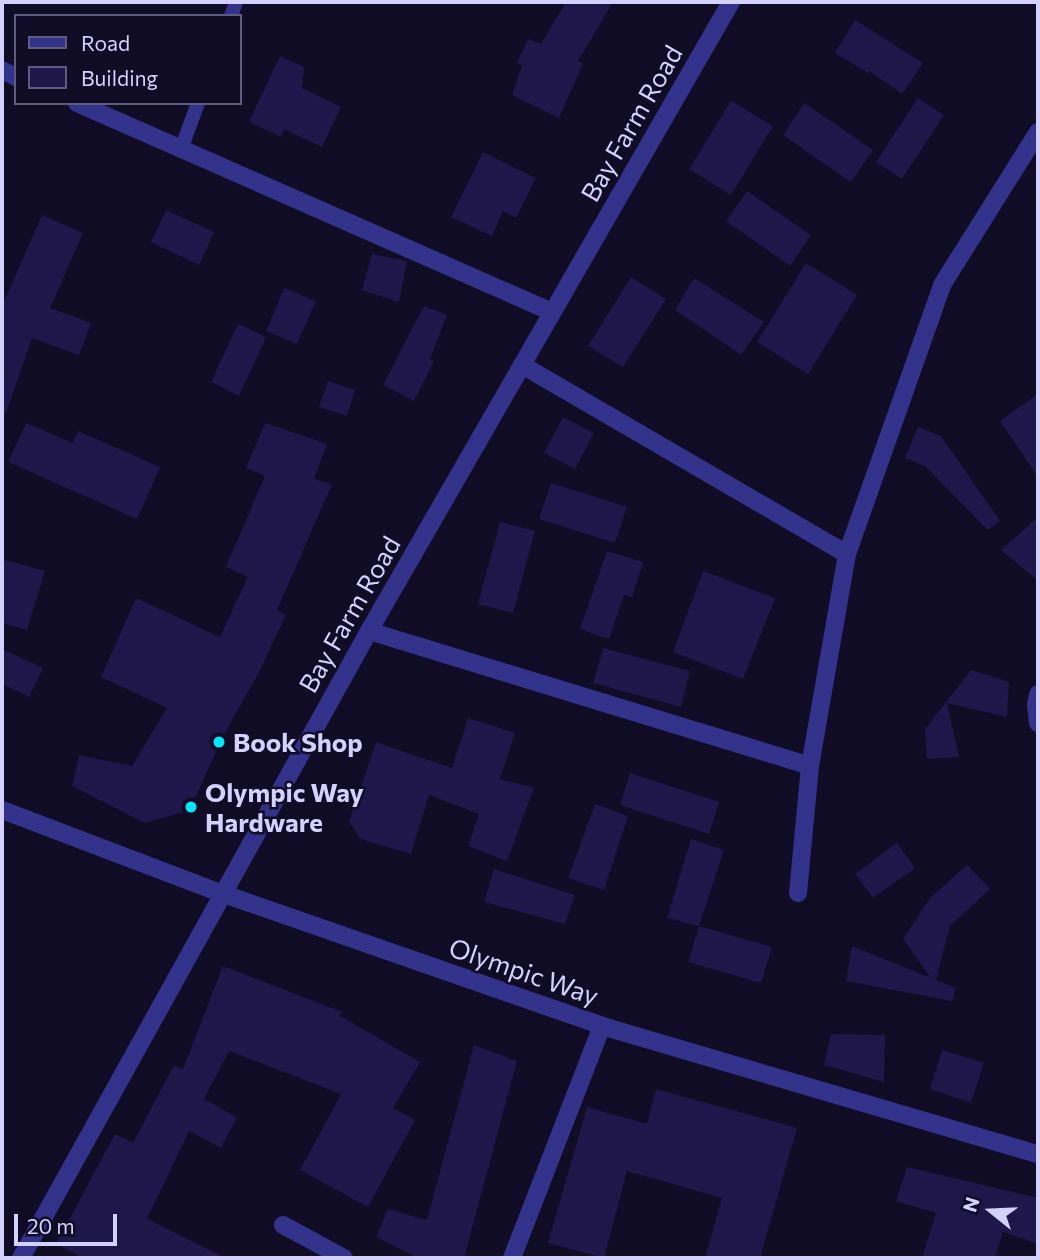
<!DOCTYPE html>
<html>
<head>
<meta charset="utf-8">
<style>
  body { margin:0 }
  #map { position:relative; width:1040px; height:1260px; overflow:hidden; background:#100c26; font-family:Commissioner,sans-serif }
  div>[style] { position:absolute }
  .building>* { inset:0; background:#1f1649 }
  .service>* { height:14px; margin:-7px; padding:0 7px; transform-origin:7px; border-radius:7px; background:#33328a }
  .minor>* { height:18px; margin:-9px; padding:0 9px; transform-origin:9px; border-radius:9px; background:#33328a }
  .tertiary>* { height:18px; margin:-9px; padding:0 9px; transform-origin:9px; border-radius:9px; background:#33328a }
  .dots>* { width:19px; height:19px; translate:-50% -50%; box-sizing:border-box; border:4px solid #100c26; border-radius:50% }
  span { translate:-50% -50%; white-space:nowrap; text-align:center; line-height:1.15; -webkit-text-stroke:5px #100c26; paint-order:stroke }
  .street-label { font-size:26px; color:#d5d1ff }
  .poi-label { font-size:26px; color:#d5d1ff; font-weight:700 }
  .left { translate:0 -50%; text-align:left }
  .frame { position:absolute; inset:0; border:4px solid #d5d1ff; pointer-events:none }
  .legend { position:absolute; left:14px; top:14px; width:228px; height:91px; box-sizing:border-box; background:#100c26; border:2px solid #5f5b7d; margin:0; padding:9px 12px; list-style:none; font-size:21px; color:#d5d1ff }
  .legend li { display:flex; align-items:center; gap:14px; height:35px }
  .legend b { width:35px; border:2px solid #5f5b7d }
  .north { position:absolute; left:956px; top:1176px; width:70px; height:70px; -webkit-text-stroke:5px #100c26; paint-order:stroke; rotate:288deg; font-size:19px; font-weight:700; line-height:28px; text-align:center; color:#d5d1ff }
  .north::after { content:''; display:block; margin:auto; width:24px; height:32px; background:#d5d1ff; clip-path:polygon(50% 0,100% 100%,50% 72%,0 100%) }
  .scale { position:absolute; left:14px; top:1214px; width:103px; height:32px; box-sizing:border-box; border:4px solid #d5d1ff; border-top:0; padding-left:9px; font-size:21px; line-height:24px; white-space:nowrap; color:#d5d1ff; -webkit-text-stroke:5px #100c26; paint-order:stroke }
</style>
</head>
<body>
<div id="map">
  <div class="building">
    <div style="clip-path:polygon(566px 2px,613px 2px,578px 61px,583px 63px,559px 118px,512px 95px,522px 65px,517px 63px,528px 39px,541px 44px)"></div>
    <div style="clip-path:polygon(855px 20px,923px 63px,902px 94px,870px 71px,868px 73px,835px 53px)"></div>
    <div style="clip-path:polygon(280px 56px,304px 67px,302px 88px,341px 107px,322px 147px,284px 129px,281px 137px,249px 122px)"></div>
    <div style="clip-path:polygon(918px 98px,944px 115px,902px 179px,876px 162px)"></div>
    <div style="clip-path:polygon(731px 101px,773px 126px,731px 195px,689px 169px)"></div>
    <div style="clip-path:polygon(804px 103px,873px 150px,851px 182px,783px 135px)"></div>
    <div style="clip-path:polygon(483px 152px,536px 178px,516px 218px,503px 211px,492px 236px,451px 217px)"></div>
    <div style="clip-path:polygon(747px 191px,811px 235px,790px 266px,726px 221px)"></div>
    <div style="clip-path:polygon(166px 210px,214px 232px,199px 265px,151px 242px)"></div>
    <div style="clip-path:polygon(42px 215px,83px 233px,50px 308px,91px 323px,79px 355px,32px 338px,6px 413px,2px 412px,2px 306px)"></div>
    <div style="clip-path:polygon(372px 254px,407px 261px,399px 302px,362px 290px)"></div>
    <div style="clip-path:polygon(806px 263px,857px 295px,808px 374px,757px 342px)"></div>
    <div style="clip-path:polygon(631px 277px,666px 299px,623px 367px,588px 346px)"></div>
    <div style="clip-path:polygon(694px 278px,764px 322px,741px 355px,675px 310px)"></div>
    <div style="clip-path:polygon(284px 288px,316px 301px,297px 344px,266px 331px)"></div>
    <div style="clip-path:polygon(424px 306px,447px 315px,430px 359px,434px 361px,414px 401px,383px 385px)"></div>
    <div style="clip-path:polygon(238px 324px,266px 337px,239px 396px,211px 382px)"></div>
    <div style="clip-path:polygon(328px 381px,355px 390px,347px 416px,319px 407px)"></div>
    <div style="clip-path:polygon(1038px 394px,1038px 477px,1000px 421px)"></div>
    <div style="clip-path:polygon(563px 417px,594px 433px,575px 469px,544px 453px)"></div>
    <div style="clip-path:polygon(26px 423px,73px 443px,78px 431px,160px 467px,137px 519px,8px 462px)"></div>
    <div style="clip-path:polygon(265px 423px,327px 444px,314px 479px,332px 484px,277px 610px,286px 615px,258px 674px,222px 738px,190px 810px,145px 823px,72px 786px,79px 755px,132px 766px,167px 708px,101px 677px,136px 598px,220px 637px,248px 577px,226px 567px,265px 476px,246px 468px)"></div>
    <div style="clip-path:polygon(918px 427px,941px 436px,1000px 521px,988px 530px,925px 466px,905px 458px)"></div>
    <div style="clip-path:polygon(551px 483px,627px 507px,615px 543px,539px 519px)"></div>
    <div style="clip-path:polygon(1038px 517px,1038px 581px,1001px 550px)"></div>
    <div style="clip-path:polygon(500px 522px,535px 531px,513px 613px,478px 604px)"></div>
    <div style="clip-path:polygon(607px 551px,643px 562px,632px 597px,624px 595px,609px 639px,580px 629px)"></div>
    <div style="clip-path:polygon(2px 559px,45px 571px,27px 630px,2px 623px)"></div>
    <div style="clip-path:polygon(703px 571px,775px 598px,743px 679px,673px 652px)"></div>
    <div style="clip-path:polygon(603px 648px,690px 671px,681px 707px,593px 683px)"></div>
    <div style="clip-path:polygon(2px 649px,43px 668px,29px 697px,2px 684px)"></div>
    <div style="clip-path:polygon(971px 670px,1009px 682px,1007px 717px,947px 703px,959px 757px,927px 759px,925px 729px)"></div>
    <div style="clip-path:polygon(468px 718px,515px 733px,500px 779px,534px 788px,507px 861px,468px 846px,479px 814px,429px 795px,411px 854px,361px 839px,349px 822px,376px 742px,452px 768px)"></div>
    <div style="clip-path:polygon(630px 773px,719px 802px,709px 834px,620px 805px)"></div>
    <div style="clip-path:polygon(595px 804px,628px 816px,604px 890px,568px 878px)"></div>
    <div style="clip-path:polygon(691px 839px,724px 850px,699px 926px,667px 918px)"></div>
    <div style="clip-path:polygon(897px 843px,915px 868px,873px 898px,855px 874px)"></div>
    <div style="clip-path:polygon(967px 865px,990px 889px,950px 926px,936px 980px,956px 988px,952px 1001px,846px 981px,852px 946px,931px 978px,903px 939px,930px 898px)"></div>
    <div style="clip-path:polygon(494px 869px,575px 895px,565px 924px,484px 902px)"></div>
    <div style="clip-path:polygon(699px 926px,772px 947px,761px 983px,688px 962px)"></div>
    <div style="clip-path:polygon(223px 966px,342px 1012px,340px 1016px,420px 1062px,393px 1108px,415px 1120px,368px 1207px,300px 1170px,341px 1094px,229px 1051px,204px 1099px,237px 1117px,221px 1148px,189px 1131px,147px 1219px,225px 1258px,83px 1258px,56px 1244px,115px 1134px,133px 1143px,174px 1065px,183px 1069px)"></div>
    <div style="clip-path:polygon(831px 1034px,885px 1035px,884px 1082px,824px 1065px)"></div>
    <div style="clip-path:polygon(474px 1045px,517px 1061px,464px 1258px,418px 1258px,376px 1237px,388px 1209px,427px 1220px)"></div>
    <div style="clip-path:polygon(942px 1050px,984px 1063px,971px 1103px,930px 1089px)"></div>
    <div style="clip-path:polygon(656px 1089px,797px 1128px,760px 1258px,705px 1258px,722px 1198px,627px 1171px,604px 1258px,548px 1243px,587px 1107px,647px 1124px)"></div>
    <div style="clip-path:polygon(907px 1167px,1038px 1198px,1038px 1244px,1003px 1232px,995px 1258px,922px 1258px,936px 1213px,896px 1201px)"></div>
  </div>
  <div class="service">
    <div style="left:231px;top:16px;width:15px;rotate:-70deg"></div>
    <div style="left:181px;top:149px;width:49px;rotate:-69.7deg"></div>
  </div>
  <div class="minor">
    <div style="left:2px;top:70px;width:16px;rotate:27deg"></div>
    <div style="left:77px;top:103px;width:519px;rotate:23.75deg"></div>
    <div style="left:522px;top:365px;width:376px;rotate:30.2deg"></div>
    <div style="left:369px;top:631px;width:461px;rotate:17deg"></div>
    <div style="left:1038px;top:694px;width:11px;rotate:100deg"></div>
    <div style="left:1036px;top:705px;width:18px;rotate:84deg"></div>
    <div style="left:798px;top:893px;width:128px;rotate:-84.6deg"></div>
    <div style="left:810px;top:766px;width:215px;rotate:-80.1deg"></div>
    <div style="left:847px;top:554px;width:285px;rotate:-70.5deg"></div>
    <div style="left:942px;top:285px;width:181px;rotate:-57.9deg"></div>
    <div style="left:283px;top:1225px;width:69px;rotate:28.4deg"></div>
    <div style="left:512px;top:1258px;width:249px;rotate:-68.8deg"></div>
  </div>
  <div class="tertiary">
    <div style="left:2px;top:810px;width:234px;rotate:20.8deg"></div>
    <div style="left:221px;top:893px;width:404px;rotate:19.2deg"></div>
    <div style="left:602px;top:1026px;width:454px;rotate:16.4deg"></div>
    <div style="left:21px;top:1258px;width:717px;rotate:-60.97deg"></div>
    <div style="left:369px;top:631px;width:726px;rotate:-60.08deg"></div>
  </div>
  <div class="dots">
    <div style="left:219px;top:742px;background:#00e9fc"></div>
    <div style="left:191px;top:807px;background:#00e9fc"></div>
  </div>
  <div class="street-label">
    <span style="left:631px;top:123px;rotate:-60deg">Bay Farm Road</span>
    <span style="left:349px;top:614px;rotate:-60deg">Bay Farm Road</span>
    <span style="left:524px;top:971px;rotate:19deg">Olympic Way</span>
  </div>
  <div class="poi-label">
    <span class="left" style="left:233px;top:742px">Book Shop</span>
    <span class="left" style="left:205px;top:807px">Olympic Way<br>Hardware</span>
  </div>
  <div class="frame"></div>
  <ul class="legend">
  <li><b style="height:9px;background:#33328a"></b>Road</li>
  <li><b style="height:19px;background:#1f1649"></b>Building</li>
  </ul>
  <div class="north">N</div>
  <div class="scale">20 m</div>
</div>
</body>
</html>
